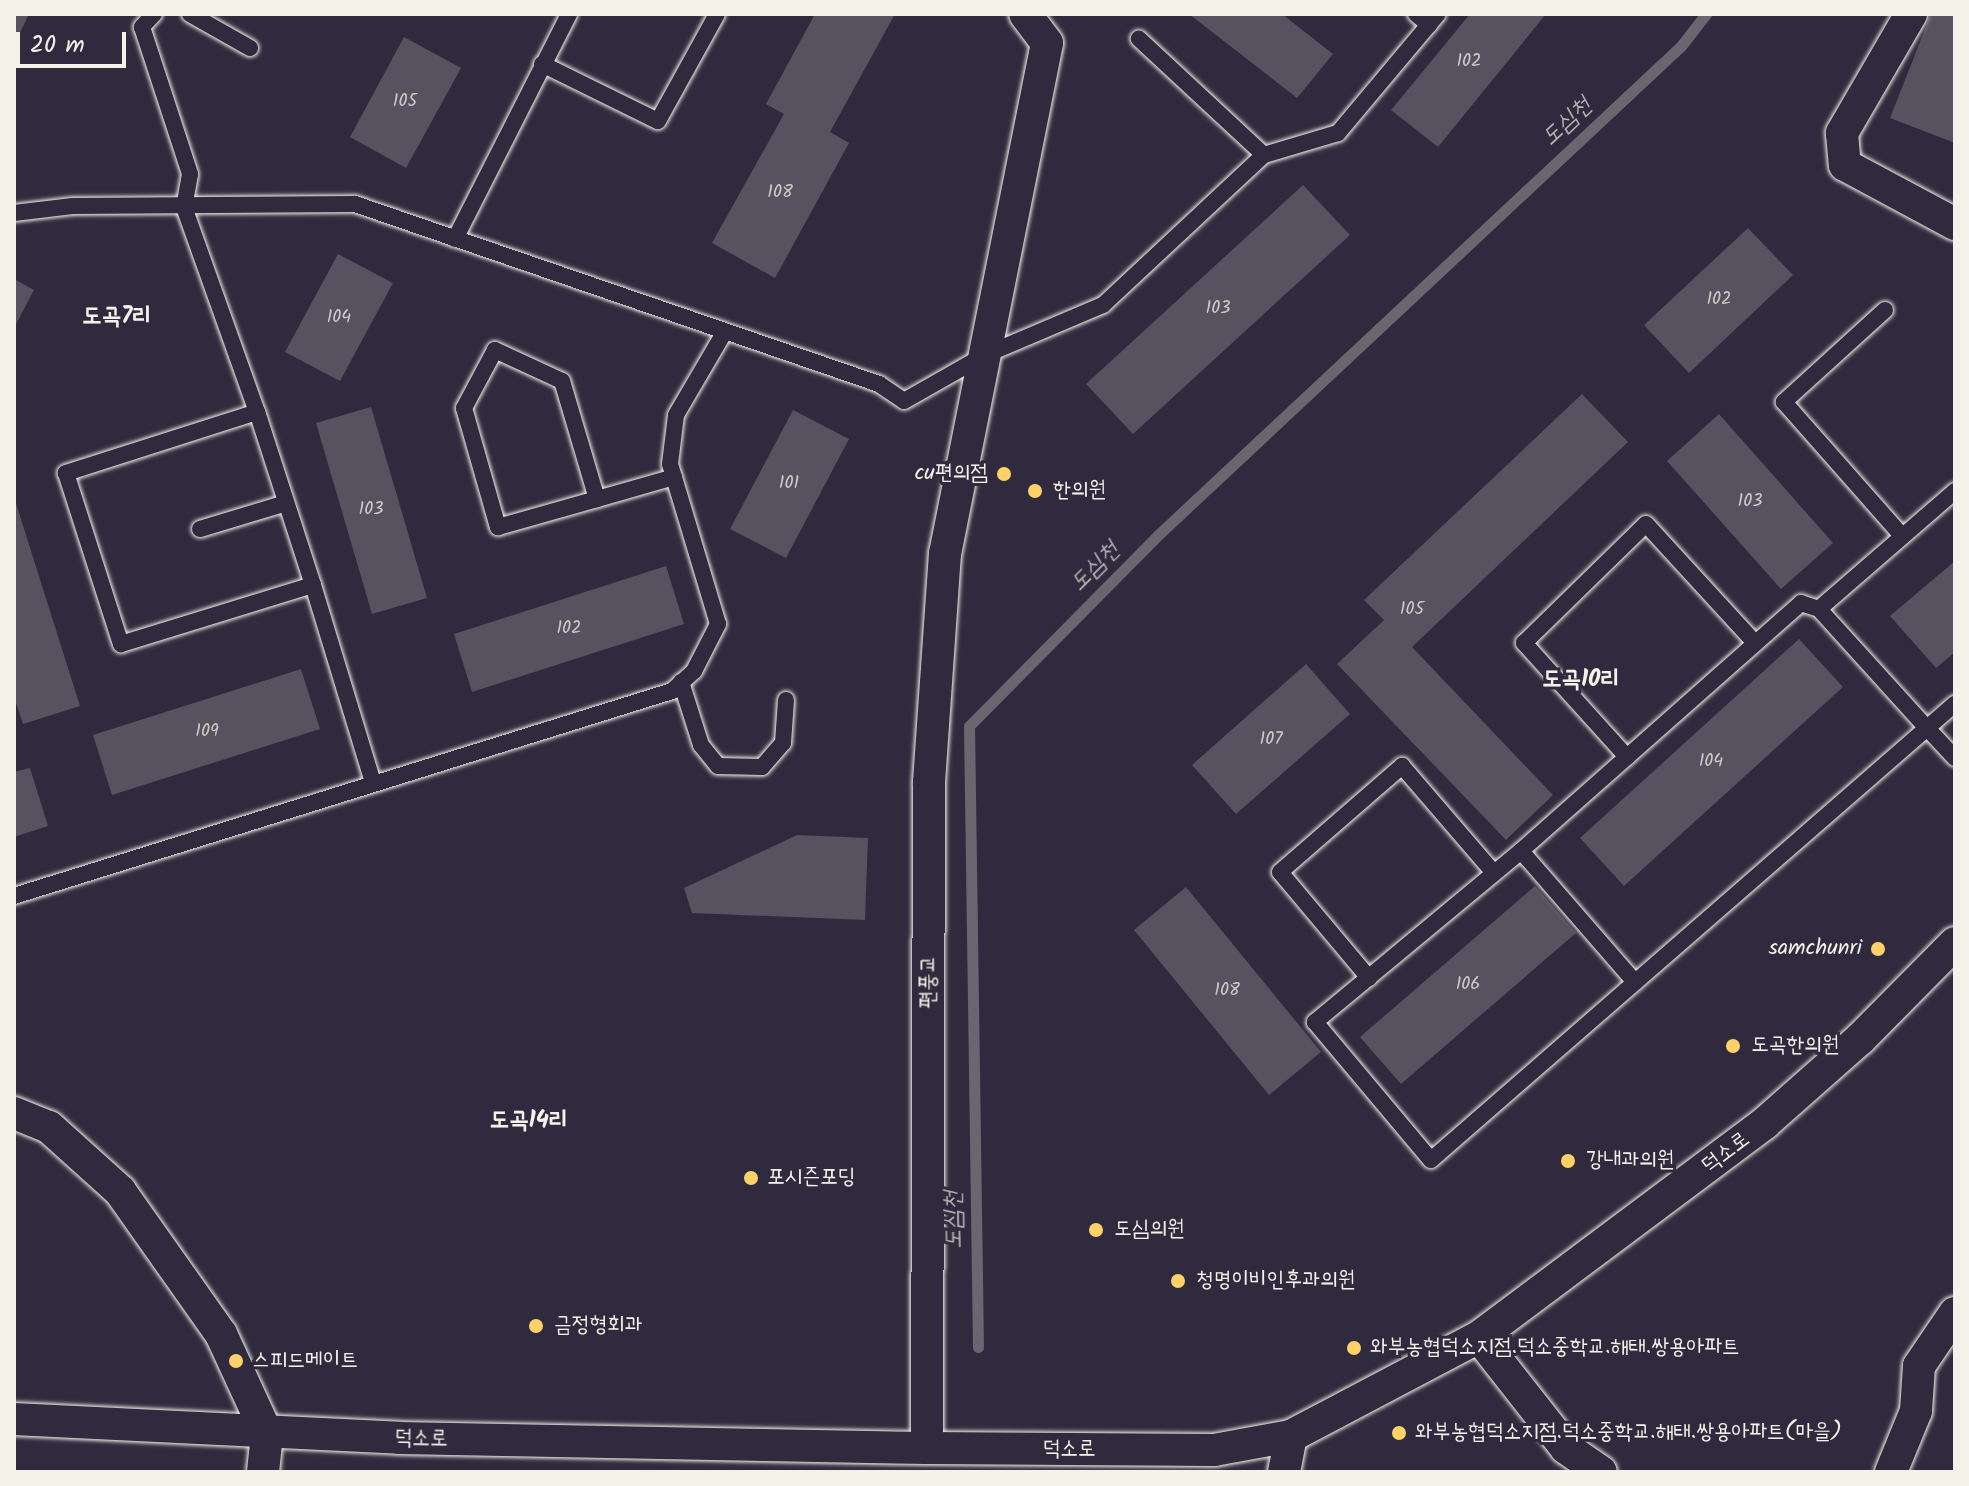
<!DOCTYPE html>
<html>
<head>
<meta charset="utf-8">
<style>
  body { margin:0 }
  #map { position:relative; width:1969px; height:1486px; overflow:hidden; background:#2f2a3d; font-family:Kalam,"Poor Story",sans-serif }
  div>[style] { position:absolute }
  .stream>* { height:11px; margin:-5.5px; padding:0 5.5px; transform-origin:5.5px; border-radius:5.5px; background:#6a6670 }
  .building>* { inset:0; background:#56525f }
  .roads { filter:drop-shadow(0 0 2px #f4f1e8) drop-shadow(0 0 2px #f4f1e8) }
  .service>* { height:16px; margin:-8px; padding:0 8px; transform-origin:8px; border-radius:8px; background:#2f2a3d }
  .minor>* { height:32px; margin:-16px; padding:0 16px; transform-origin:16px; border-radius:16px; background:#2f2a3d }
  .dots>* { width:22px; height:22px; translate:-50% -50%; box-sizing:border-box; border:4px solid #2f2a3d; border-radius:50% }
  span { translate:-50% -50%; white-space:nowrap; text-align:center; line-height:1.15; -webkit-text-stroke:6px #2f2a3d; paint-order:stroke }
  .number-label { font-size:18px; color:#ccc9c6 }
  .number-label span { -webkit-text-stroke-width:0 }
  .poi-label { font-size:22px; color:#f4f1e8 }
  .right { translate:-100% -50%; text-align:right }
  .left { translate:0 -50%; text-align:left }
  .street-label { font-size:22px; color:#f4f1e8 }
  .water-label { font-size:24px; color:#b6b2b2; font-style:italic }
  .neighbourhood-label { font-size:24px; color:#f4f1e8; font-weight:700 }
  .frame { position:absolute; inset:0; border:16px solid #f4f1e8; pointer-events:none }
  .scale { position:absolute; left:16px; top:32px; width:110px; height:36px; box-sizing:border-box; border:4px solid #f4f1e8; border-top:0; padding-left:10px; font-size:24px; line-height:28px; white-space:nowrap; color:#f4f1e8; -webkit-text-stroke:6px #2f2a3d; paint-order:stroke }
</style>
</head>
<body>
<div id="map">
  <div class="stream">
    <div style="left:978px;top:1347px;width:621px;rotate:-90.83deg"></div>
    <div style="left:969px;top:726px;width:269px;rotate:-45.3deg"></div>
    <div style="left:1158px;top:535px;width:716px;rotate:-43.08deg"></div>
    <div style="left:1681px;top:46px;width:41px;rotate:-52deg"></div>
  </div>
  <div class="building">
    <div style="clip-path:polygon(14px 14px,29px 14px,14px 45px)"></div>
    <div style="clip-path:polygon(815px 14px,895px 14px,830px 132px,849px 143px,775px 278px,712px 243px,784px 114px,766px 104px)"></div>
    <div style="clip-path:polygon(1189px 14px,1282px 14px,1333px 54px,1297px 98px)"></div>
    <div style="clip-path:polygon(1470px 14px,1546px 14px,1438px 147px,1391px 110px)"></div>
    <div style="clip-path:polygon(1931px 14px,1955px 14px,1955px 143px,1890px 118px)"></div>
    <div style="clip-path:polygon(404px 37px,461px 68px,406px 168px,350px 137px)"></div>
    <div style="clip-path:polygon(1303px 185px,1350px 235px,1133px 434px,1086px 384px)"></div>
    <div style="clip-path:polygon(1748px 228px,1793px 275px,1689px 373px,1644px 325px)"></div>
    <div style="clip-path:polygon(338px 254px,393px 283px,340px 381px,285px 352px)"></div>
    <div style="clip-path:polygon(14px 279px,34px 290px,14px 328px)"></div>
    <div style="clip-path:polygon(1582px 394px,1628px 442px,1412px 647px,1553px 795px,1506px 840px,1337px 664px,1384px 620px,1364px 600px)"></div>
    <div style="clip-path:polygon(371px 407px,427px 598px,372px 614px,316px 423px)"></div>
    <div style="clip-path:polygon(793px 410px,849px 439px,786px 558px,730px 529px)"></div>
    <div style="clip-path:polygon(1719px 414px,1833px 543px,1781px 589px,1667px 461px)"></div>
    <div style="clip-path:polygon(14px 497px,80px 706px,23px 724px,14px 697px)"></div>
    <div style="clip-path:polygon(1955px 561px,1955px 652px,1936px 668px,1890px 616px)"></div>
    <div style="clip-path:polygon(666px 566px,684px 624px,472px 692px,454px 634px)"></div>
    <div style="clip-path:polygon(1799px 639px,1843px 687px,1624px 886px,1580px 838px)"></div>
    <div style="clip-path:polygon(1306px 664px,1350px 714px,1236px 814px,1192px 765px)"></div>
    <div style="clip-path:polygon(301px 669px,320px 729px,112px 795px,93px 735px)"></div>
    <div style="clip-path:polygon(30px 768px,48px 826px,14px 837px,14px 772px)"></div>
    <div style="clip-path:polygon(797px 835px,868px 838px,865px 920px,692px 913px,684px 888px)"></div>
    <div style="clip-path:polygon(1535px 886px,1576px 933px,1401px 1084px,1360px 1037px)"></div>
    <div style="clip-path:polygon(1186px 887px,1321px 1052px,1269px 1095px,1134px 930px)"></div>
  </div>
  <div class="roads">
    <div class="service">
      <div style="left:154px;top:14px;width:18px;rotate:133deg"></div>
      <div style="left:142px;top:27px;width:155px;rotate:71.9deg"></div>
      <div style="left:190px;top:174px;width:34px;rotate:100deg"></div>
      <div style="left:184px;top:207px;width:218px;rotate:70.4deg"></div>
      <div style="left:190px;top:14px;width:69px;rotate:29.5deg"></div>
      <div style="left:1416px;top:14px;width:17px;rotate:40deg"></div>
      <div style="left:542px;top:64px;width:129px;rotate:26.2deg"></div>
      <div style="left:658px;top:121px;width:122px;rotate:-61.1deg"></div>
      <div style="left:1264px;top:155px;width:77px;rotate:-16.6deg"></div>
      <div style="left:1338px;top:133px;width:155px;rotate:-50deg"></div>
      <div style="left:14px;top:213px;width:59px;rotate:-6.8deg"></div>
      <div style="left:73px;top:206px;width:282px;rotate:-0.4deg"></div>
      <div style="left:355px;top:204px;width:554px;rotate:18.96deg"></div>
      <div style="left:879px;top:384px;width:30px;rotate:34deg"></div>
      <div style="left:904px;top:401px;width:93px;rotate:-29.6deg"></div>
      <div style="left:985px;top:355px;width:128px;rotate:-23deg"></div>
      <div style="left:1103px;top:305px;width:220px;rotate:-43deg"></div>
      <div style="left:1264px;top:155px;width:171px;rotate:-137.1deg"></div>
      <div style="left:455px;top:239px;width:252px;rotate:-63.1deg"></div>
      <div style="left:1885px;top:310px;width:137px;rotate:137.7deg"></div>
      <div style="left:1784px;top:402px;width:179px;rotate:48.6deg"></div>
      <div style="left:1955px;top:491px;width:180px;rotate:139.1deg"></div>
      <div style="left:1819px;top:609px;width:19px;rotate:-162deg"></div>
      <div style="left:1801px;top:603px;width:374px;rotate:138.5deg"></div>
      <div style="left:1521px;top:851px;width:268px;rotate:140.3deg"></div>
      <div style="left:1315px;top:1022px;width:180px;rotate:50deg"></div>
      <div style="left:1431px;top:1160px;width:658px;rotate:-41.05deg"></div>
      <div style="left:1927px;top:728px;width:41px;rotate:47deg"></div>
      <div style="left:597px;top:499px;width:123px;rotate:-106.5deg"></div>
      <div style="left:562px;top:381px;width:74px;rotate:-155.2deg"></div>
      <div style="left:495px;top:350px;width:66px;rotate:118.1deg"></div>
      <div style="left:464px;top:408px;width:124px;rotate:74.1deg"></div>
      <div style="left:498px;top:527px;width:103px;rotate:-15.8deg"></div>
      <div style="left:597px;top:499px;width:80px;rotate:-15.9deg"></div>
      <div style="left:200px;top:529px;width:90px;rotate:-16.8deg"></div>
      <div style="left:313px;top:585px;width:182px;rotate:-107.9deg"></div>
      <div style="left:257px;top:412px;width:201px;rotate:162.3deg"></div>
      <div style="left:66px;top:473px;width:180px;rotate:72.2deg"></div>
      <div style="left:121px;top:644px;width:201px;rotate:-17.1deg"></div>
      <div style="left:313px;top:585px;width:207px;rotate:73.1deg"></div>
      <div style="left:1819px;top:609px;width:161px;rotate:47.8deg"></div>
      <div style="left:1927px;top:728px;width:37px;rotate:-41deg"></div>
      <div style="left:681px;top:682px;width:66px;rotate:72.4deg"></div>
      <div style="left:701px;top:745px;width:27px;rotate:51deg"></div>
      <div style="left:718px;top:766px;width:44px;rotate:1.3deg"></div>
      <div style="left:762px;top:767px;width:32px;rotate:-49deg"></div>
      <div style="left:783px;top:743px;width:43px;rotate:-86deg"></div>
      <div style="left:1627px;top:757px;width:154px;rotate:-132.1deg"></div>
      <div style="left:1524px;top:643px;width:170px;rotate:-44.3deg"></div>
      <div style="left:1646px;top:524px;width:161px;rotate:47.5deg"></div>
      <div style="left:1521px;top:851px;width:174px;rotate:49deg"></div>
      <div style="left:14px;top:896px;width:689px;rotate:-17.3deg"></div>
      <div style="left:672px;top:691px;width:30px;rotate:-42deg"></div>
      <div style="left:694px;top:671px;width:53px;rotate:-62.9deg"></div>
      <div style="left:718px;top:624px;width:167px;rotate:-106.7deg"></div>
      <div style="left:670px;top:464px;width:49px;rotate:-83deg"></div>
      <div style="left:676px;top:415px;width:97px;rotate:-59.7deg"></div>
      <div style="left:1369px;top:978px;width:138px;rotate:-130deg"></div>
      <div style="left:1280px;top:872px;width:162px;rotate:-41deg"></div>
      <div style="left:1402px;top:766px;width:141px;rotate:49.3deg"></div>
    </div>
    <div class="minor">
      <div style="left:1911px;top:14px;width:138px;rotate:120.1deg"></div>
      <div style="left:1842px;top:133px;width:32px;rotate:85deg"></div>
      <div style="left:1845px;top:165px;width:125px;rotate:28.2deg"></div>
      <div style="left:14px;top:1113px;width:38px;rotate:22deg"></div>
      <div style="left:49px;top:1127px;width:96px;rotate:42deg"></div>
      <div style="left:120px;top:1191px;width:175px;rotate:54.8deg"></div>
      <div style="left:221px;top:1334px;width:110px;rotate:65.3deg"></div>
      <div style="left:267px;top:1434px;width:38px;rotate:96deg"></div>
      <div style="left:1479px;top:1337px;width:141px;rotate:51.9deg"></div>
      <div style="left:1566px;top:1448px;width:42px;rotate:34.4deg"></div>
      <div style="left:14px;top:1419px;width:385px;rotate:2.8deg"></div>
      <div style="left:399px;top:1438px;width:528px;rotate:1.09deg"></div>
      <div style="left:927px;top:1448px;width:287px;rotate:0.4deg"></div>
      <div style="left:1214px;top:1450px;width:78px;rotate:-10.3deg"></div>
      <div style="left:1291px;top:1436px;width:212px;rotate:-27.8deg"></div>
      <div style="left:1479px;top:1337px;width:357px;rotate:-36.8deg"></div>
      <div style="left:1765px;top:1123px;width:127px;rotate:-41.5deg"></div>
      <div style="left:1860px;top:1039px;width:135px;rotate:-45.3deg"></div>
      <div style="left:927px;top:1448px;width:666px;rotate:-89.83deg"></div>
      <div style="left:929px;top:782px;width:229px;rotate:-86deg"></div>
      <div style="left:945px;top:554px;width:521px;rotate:-78.71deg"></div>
      <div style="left:1047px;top:43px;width:36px;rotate:-127deg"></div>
      <div style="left:1284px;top:1472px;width:37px;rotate:-79deg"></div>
      <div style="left:1891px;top:1472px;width:66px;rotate:-67.7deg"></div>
      <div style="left:1916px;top:1411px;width:45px;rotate:-86.2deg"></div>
      <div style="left:1919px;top:1366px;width:64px;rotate:-55.8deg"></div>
    </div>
  </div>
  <div class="dots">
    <div style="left:1004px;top:474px;background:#ffd166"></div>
    <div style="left:1035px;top:491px;background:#ffd166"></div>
    <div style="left:1878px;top:949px;background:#ffd166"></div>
    <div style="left:1733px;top:1046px;background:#ffd166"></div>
    <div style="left:1568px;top:1161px;background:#ffd166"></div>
    <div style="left:751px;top:1178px;background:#ffd166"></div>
    <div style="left:1096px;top:1230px;background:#ffd166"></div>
    <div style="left:1178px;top:1281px;background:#ffd166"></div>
    <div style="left:536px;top:1326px;background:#ffd166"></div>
    <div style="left:1354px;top:1348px;background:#ffd166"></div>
    <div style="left:236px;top:1361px;background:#ffd166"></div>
    <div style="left:1399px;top:1433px;background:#ffd166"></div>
  </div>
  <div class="number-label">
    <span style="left:1469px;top:62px">102</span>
    <span style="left:405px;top:102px">105</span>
    <span style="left:780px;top:193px">108</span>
    <span style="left:1719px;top:300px">102</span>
    <span style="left:1218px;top:309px">103</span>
    <span style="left:339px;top:318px">104</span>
    <span style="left:789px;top:484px">101</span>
    <span style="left:1750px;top:502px">103</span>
    <span style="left:371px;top:510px">103</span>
    <span style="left:1412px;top:610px">105</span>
    <span style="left:569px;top:629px">102</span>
    <span style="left:207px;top:732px">109</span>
    <span style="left:1271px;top:740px">107</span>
    <span style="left:1711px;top:762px">104</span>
    <span style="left:1468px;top:985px">106</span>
    <span style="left:1227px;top:991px">108</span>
  </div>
  <div class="poi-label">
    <span class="right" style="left:988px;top:474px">cu편의점</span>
    <span class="left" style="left:1053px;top:491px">한의원</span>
    <span class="right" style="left:1862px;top:949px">samchunri</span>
    <span class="left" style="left:1751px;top:1046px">도곡한의원</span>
    <span class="left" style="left:1586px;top:1161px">강내과의원</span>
    <span class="left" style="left:767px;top:1178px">포시즌포딩</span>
    <span class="left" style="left:1114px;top:1230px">도심의원</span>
    <span class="left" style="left:1196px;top:1281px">청명이비인후과의원</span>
    <span class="left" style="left:554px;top:1326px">금정형회과</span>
    <span class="left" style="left:1370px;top:1348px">와부농협덕소지점.덕소중학교.해태.쌍용아파트</span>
    <span class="left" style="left:252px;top:1361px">스피드메이트</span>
    <span class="left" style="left:1415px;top:1433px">와부농협덕소지점.덕소중학교.해태.쌍용아파트(마을)</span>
  </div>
  <div class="street-label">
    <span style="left:929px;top:982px;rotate:-90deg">편풍교</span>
    <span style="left:1726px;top:1153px;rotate:-37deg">덕소로</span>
    <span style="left:421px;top:1439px;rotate:1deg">덕소로</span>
    <span style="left:1069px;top:1450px">덕소로</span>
  </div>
  <div class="water-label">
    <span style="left:1567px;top:122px;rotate:-43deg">도심천</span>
    <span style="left:1095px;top:567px;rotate:-45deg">도심천</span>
    <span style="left:954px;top:1220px;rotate:-91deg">도심천</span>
  </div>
  <div class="neighbourhood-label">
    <span style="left:117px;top:317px">도곡7리</span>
    <span style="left:1581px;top:680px">도곡10리</span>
    <span style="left:529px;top:1121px">도곡14리</span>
  </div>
  <div class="frame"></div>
  <div class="scale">20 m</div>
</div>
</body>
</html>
